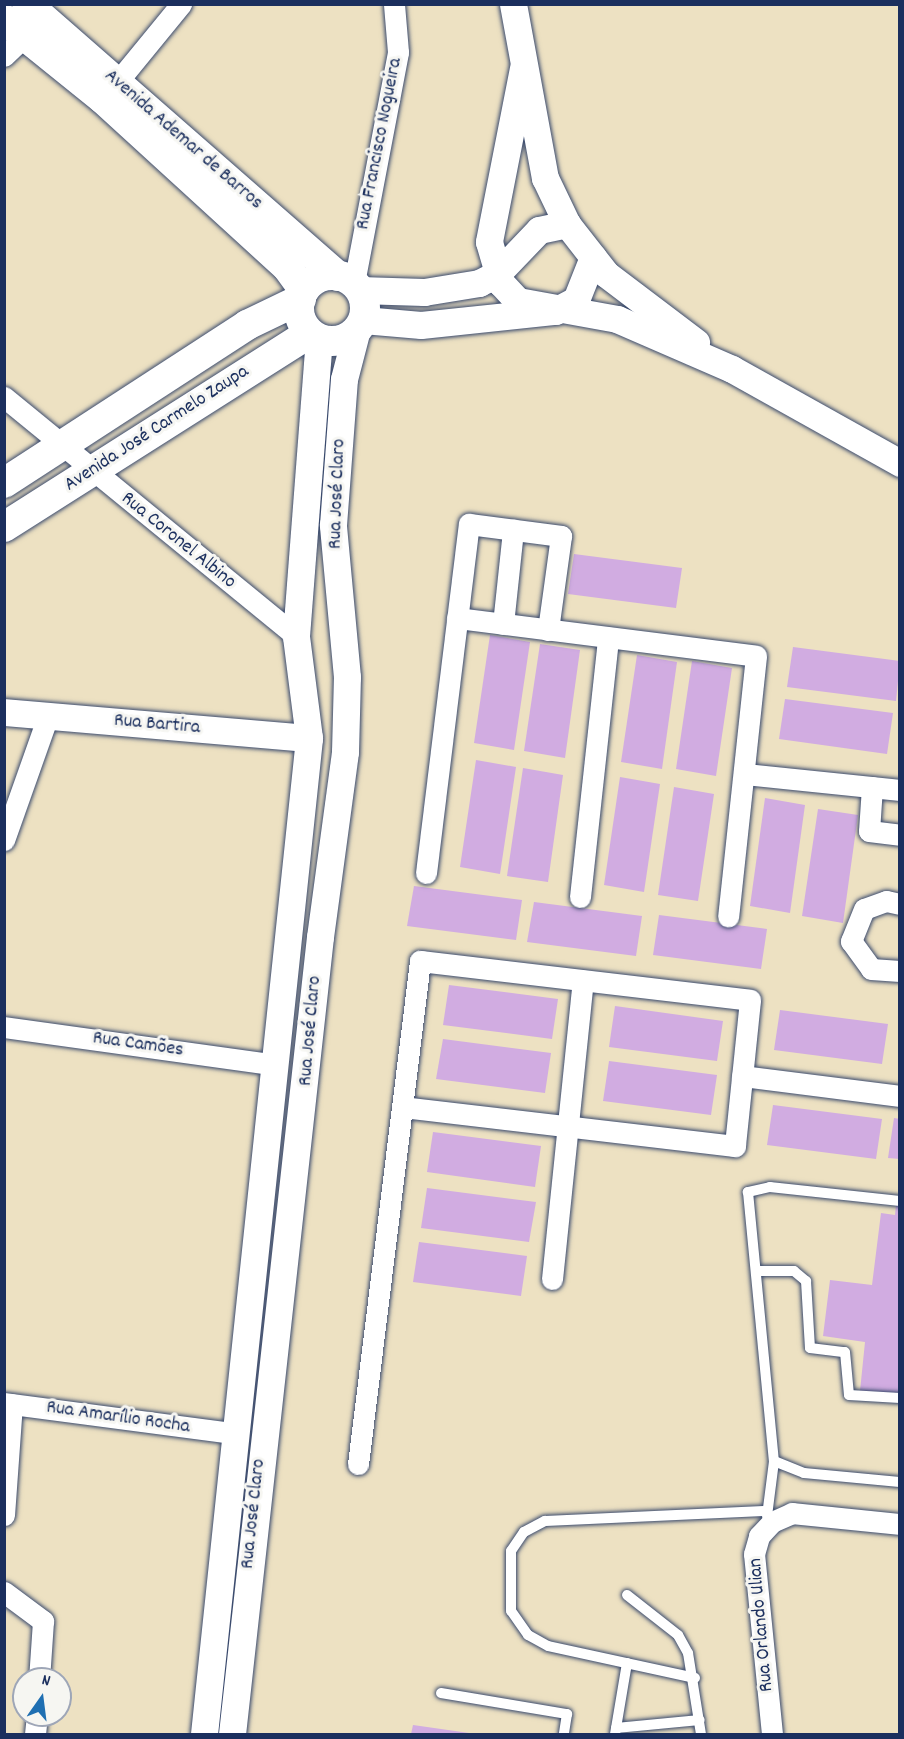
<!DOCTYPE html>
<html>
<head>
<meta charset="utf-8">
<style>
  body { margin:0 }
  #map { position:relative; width:904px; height:1739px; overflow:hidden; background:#ede1c2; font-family:Dekko,sans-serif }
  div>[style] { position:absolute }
  .building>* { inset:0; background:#d1ace1 }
  .roads { filter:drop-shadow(0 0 2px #3a4a6d) drop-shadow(0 0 2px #3a4a6d) }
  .service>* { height:10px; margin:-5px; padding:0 5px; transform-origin:5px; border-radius:5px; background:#fff }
  .minor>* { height:21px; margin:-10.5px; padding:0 10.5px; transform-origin:10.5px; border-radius:10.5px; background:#fff }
  .tertiary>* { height:27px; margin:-13.5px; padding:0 13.5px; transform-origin:13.5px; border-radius:13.5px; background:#fff }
  .secondary>* { height:30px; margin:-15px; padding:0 15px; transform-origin:15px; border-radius:15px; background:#fff }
  .secondary>.ring { margin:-15px; padding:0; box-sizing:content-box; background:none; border:30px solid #fff; border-radius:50% }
  span { translate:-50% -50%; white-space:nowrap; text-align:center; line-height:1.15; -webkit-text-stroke:6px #f6f6f2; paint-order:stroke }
  .street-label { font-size:20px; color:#1b2f5e }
  .frame { position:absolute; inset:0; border:6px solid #1b2f5e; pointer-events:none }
  .north { position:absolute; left:12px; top:1667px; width:60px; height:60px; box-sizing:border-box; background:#f6f6f2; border:2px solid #9ea6b7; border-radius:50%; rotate:14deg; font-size:16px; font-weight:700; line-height:24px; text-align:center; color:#1b2f5e }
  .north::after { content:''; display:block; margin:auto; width:21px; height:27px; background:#1f6fb2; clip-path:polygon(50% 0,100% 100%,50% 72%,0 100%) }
</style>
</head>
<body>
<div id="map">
  <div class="building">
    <div style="clip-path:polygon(574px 554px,682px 568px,676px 608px,568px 594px)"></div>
    <div style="clip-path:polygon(490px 635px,530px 642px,514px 750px,474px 743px)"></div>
    <div style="clip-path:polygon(540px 644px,580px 650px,565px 758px,524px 751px)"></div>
    <div style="clip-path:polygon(793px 647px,900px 661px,896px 701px,787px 687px)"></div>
    <div style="clip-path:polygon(637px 655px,677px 662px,662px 769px,621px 762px)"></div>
    <div style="clip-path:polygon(692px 661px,732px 668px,716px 776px,676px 769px)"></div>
    <div style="clip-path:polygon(785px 699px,893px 713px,887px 754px,779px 739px)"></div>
    <div style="clip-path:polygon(476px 760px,516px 767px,500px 874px,460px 867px)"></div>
    <div style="clip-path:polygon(523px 768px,563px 775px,548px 882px,507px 876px)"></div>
    <div style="clip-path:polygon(620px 777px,660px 784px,644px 892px,604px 885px)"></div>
    <div style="clip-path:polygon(674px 787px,714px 794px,698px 901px,658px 895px)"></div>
    <div style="clip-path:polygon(765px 798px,805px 805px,790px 913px,750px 906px)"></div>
    <div style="clip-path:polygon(818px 809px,858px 815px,843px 923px,802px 916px)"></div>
    <div style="clip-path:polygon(414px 886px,522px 900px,516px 940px,407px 926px)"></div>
    <div style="clip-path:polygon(534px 902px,642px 916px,636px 956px,527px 942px)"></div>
    <div style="clip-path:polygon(659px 915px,767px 929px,761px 969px,653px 955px)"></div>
    <div style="clip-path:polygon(449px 985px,558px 999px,552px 1039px,443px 1025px)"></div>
    <div style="clip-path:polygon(615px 1006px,723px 1021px,717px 1061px,609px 1047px)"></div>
    <div style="clip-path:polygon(780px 1010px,888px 1024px,882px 1064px,774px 1050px)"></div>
    <div style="clip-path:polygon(443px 1039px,551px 1053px,545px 1093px,436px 1079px)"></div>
    <div style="clip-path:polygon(609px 1061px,717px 1075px,711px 1115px,603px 1101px)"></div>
    <div style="clip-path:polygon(773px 1105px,882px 1119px,876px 1159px,767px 1145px)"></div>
    <div style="clip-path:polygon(894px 1118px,900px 1119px,900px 1159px,888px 1158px)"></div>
    <div style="clip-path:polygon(433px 1132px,541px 1146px,535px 1187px,427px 1172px)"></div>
    <div style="clip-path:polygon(427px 1188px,536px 1202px,529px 1242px,421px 1228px)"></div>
    <div style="clip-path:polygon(896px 1205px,900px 1205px,900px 1396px,860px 1391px,865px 1342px,823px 1336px,830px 1280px,872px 1285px,881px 1213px,895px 1215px)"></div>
    <div style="clip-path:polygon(419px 1242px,527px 1256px,521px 1296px,413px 1282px)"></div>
    <div style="clip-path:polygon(413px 1725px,469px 1733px,469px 1734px,411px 1734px)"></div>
  </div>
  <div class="roads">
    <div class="service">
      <div style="left:900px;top:1201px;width:131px;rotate:-173.9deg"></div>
      <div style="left:770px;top:1187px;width:23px;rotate:167deg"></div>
      <div style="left:748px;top:1192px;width:270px;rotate:84.5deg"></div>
      <div style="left:774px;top:1461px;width:32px;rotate:22deg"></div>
      <div style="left:804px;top:1473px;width:96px;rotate:5.4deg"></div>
      <div style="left:756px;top:1271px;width:38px"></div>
      <div style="left:794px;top:1271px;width:16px;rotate:40deg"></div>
      <div style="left:806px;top:1281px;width:67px;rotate:86.6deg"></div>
      <div style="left:810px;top:1348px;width:35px;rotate:7deg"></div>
      <div style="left:845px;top:1352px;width:43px;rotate:84.7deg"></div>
      <div style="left:849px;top:1395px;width:51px;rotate:3.4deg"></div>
      <div style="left:767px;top:1516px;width:55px;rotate:-82.7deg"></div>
      <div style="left:627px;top:1595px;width:65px;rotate:38.1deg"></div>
      <div style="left:678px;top:1635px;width:21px;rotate:61deg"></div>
      <div style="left:688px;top:1653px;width:82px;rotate:80.9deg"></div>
      <div style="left:695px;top:1678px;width:150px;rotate:-167.7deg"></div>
      <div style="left:548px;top:1646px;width:23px;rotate:-151deg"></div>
      <div style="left:528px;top:1635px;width:29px;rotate:-125deg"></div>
      <div style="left:511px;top:1611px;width:60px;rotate:-90deg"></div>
      <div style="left:511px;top:1551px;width:23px;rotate:-56deg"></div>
      <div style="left:524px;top:1532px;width:24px;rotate:-28deg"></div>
      <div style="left:545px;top:1521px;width:219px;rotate:-2.6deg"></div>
      <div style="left:441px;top:1693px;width:128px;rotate:9.5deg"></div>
      <div style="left:567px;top:1714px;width:20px;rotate:99deg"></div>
      <div style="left:616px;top:1728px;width:84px;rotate:-5.4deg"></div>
      <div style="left:615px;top:1734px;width:72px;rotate:-80.4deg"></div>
    </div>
    <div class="minor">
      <div style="left:4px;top:56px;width:42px;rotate:-44deg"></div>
      <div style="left:109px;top:92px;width:114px;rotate:-50.7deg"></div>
      <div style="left:354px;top:283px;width:235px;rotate:-79.2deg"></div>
      <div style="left:398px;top:52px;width:48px;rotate:-94.8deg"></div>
      <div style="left:4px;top:397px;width:377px;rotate:39.3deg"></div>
      <div style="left:457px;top:618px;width:301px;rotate:7.2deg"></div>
      <div style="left:756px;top:656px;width:262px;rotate:96.1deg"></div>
      <div style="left:503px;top:624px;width:95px;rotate:-83.9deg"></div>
      <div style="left:745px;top:774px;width:156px;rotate:5.9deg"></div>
      <div style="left:872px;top:787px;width:44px;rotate:93.9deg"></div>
      <div style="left:869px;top:831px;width:31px;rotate:7deg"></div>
      <div style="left:4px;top:840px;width:132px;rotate:-70.5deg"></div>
      <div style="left:426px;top:873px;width:352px;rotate:-83deg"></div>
      <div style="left:469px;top:524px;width:93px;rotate:7.4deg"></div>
      <div style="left:561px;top:536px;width:95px;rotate:97.9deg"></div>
      <div style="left:580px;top:897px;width:261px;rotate:-83.8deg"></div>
      <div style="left:900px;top:904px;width:14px;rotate:-168deg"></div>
      <div style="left:886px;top:901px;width:23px;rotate:160deg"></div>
      <div style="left:864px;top:909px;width:35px;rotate:112deg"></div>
      <div style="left:851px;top:941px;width:34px;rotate:54deg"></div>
      <div style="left:871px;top:969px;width:29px;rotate:4deg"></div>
      <div style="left:4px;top:1027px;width:270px;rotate:7.9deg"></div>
      <div style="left:742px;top:1076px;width:159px;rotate:7.2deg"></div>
      <div style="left:552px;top:1279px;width:300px;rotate:-84.1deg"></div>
      <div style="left:4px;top:1403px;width:230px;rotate:7.5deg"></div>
      <div style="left:358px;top:1464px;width:507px;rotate:-82.97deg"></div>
      <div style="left:420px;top:961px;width:332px;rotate:6.7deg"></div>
      <div style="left:750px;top:1000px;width:147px;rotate:95.9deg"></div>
      <div style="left:735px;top:1146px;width:334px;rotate:-173.3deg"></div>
      <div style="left:4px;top:1515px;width:111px;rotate:-85.9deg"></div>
      <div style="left:4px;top:1592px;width:49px;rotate:36.6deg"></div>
      <div style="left:43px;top:1621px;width:58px;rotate:93.9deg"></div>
      <div style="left:35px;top:1734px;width:19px;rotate:-84deg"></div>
      <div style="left:772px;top:1734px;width:181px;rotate:-95.7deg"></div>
      <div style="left:754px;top:1554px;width:19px;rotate:-74deg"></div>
      <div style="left:759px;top:1536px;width:19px;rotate:-47deg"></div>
      <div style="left:772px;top:1522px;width:22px;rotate:-24deg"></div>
      <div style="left:792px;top:1513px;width:109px;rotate:5.8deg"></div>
    </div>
    <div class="tertiary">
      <div style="left:513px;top:4px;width:177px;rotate:79.6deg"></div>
      <div style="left:545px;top:178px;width:51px;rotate:64.4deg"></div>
      <div style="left:567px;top:224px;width:63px;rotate:52deg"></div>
      <div style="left:606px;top:274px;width:113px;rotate:37.1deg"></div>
      <div style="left:523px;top:68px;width:177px;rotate:101.1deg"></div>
      <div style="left:489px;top:242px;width:43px;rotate:73.7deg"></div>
      <div style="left:501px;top:283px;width:25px;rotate:47deg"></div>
      <div style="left:518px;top:301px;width:101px;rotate:10.3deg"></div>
      <div style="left:617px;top:319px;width:125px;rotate:23.5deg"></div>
      <div style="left:732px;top:369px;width:193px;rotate:29.2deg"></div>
      <div style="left:359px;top:290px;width:65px;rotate:1.8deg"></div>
      <div style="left:424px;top:292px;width:56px;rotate:-9.3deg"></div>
      <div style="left:479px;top:283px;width:20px;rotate:-27deg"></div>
      <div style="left:497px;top:274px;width:61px;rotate:-46.3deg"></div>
      <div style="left:539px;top:230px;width:29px;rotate:-12deg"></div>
      <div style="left:363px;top:320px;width:58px;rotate:4.9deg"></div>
      <div style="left:421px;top:325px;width:135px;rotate:-6deg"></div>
      <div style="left:555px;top:311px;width:24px;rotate:-28deg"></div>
      <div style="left:576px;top:300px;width:46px;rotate:-68.4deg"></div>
      <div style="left:4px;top:712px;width:306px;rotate:4.9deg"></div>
      <div style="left:204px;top:1734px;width:1002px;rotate:-83.98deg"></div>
      <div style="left:309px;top:738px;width:103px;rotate:-97.3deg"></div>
      <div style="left:296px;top:636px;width:299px;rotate:-85.6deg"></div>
      <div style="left:232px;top:1734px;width:802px;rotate:-83.7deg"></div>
      <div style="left:320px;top:937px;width:187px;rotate:-82.3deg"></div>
      <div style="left:345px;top:752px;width:75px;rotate:-88.5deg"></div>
      <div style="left:347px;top:677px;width:153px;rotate:-95.3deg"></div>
      <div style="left:333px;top:525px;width:146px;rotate:-85.7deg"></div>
      <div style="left:344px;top:379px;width:52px;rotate:-75.4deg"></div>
    </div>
    <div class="secondary">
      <div style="left:27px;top:4px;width:413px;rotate:41.2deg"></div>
      <div style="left:4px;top:19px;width:127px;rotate:38.9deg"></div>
      <div style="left:103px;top:99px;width:249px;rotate:42.4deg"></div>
      <div style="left:287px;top:267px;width:29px;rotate:54deg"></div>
      <div class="ring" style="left:299px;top:275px;width:36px;height:36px"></div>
      <div style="left:4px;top:483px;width:290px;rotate:-33deg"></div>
      <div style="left:247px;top:325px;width:60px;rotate:-25.7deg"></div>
      <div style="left:4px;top:527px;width:362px;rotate:-32.4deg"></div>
    </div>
  </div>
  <div class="street-label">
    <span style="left:183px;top:140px;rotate:41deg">Avenida Ademar de Barros</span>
    <span style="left:380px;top:144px;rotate:-79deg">Rua Francisco Nogueira</span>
    <span style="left:157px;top:429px;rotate:-33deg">Avenida José Carmelo Zaupa</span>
    <span style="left:338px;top:494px;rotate:-88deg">Rua José Claro</span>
    <span style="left:178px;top:541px;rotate:39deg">Rua Coronel Albino</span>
    <span style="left:157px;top:725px;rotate:5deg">Rua Bartira</span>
    <span style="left:311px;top:1031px;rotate:-85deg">Rua José Claro</span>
    <span style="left:138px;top:1045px;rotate:8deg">Rua Camões</span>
    <span style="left:118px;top:1418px;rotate:8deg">Rua Amarílio Rocha</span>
    <span style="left:254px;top:1514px;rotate:-84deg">Rua José Claro</span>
    <span style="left:762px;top:1625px;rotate:-95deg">Rua Orlando Ulian</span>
  </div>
  <div class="frame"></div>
  <div class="north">N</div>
</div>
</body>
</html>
